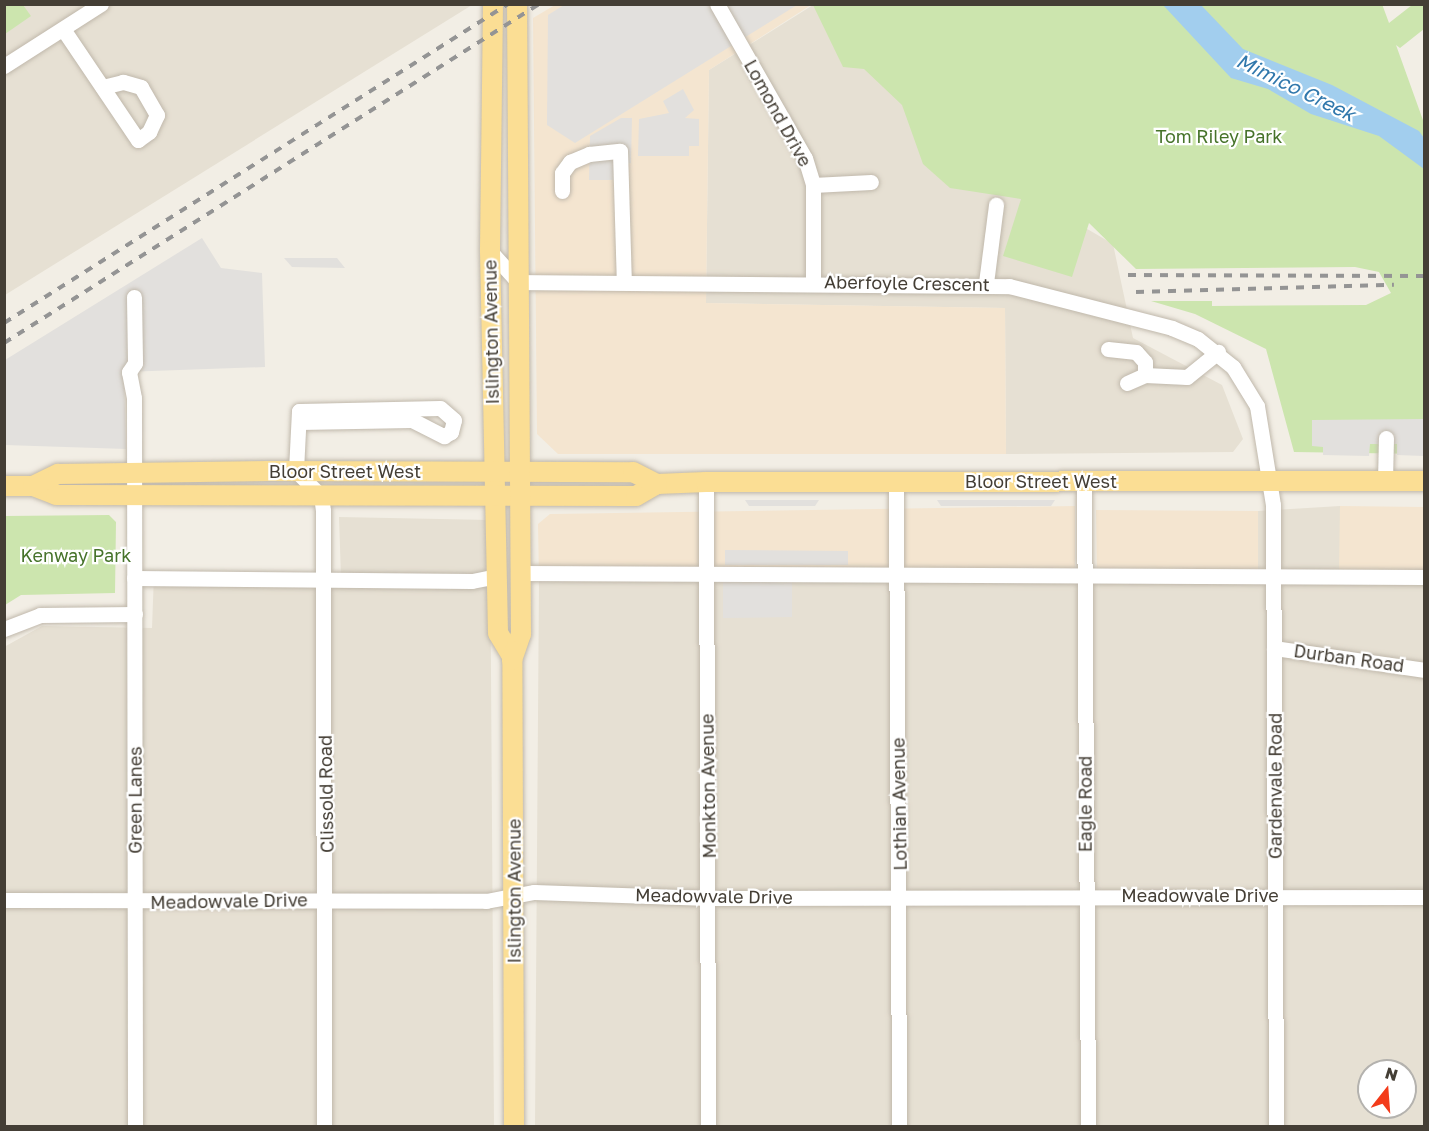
<!DOCTYPE html>
<html>
<head>
<meta charset="utf-8">
<style>
  body { margin:0 }
  #map { position:relative; width:1429px; height:1131px; overflow:hidden; background:#f2eee5; font-family:"Golos Text",sans-serif }
  div>[style] { position:absolute }
  .residential>* { inset:0; background:#e6e0d3 }
  .commercial>* { inset:0; background:#f4e5d0 }
  .green>* { inset:0; background:#cce5ae }
  .parking>* { inset:0; background:#e2e0dd }
  .water>* { inset:0; background:#a2ceee }
  .roads { filter:drop-shadow(0 0 2px #c0b8ab) drop-shadow(0 0 2px #c0b8ab) }
  .minor>* { height:15px; margin:-7.5px; padding:0 7.5px; transform-origin:7.5px; border-radius:7.5px; background:#fff }
  .major>* { height:20px; margin:-10px; padding:0 10px; transform-origin:10px; border-radius:10px; background:#fbde94 }
  .rail>* { height:4px; margin-top:-2px; transform-origin:0; background:repeating-linear-gradient(90deg,#949494 0 8px,transparent 0 16px) }
  span { translate:-50% -50%; white-space:nowrap; text-align:center; line-height:1.15; -webkit-text-stroke:4.5px #fff; paint-order:stroke }
  .street-label { font-size:18px; color:#443e35 }
  .park-label { font-size:18px; color:#46732a }
  .water-label { font-size:20px; color:#3178ac; font-style:italic }
  .frame { position:absolute; inset:0; border:6px solid #443e35; pointer-events:none }
  .north { position:absolute; left:1357px; top:1059px; width:60px; height:60px; box-sizing:border-box; background:#fff; border:2px solid #b4b2ae; border-radius:50%; rotate:17deg; font-size:16px; font-weight:700; line-height:24px; text-align:center; color:#443e35 }
  .north::after { content:''; display:block; margin:auto; width:21px; height:27px; background:#f33b1a; clip-path:polygon(50% 0,100% 100%,50% 72%,0 100%) }
</style>
</head>
<body>
<div id="map">
  <div class="residential">
    <div style="clip-path:polygon(5px 5px,472px 5px,5px 295px)"></div>
    <div style="clip-path:polygon(813px 5px,986px 170px,1113px 244px,1133px 338px,1222px 385px,1243px 439px,1233px 452px,1006px 454px,1005px 308px,706px 303px,709px 70px)"></div>
    <div style="clip-path:polygon(evenodd,1340px 506px,1340px 572px,1424px 573px,1424px 1126px,535px 1126px,539px 578px,1258px 573px,1258px 511px,1340px 506px,1369px 1071px,1405px 1071px,1405px 1107px,1369px 1107px,1369px 1071px)"></div>
    <div style="clip-path:polygon(339px 517px,490px 520px,494px 1126px,5px 1126px,4px 647px,42px 626px,152px 628px,154px 574px,341px 577px)"></div>
  </div>
  <div class="commercial">
    <div style="clip-path:polygon(555px 5px,811px 5px,709px 70px,706px 303px,1005px 308px,1006px 454px,558px 454px,537px 434px,533px 18px)"></div>
    <div style="clip-path:polygon(1075px 506px,1075px 576px,539px 578px,538px 524px,550px 514px)"></div>
    <div style="clip-path:polygon(1340px 506px,1424px 507px,1424px 573px,1339px 572px)"></div>
    <div style="clip-path:polygon(1096px 510px,1258px 511px,1258px 573px,1097px 577px)"></div>
  </div>
  <div class="green">
    <div style="clip-path:polygon(5px 4px,23px 5px,31px 16px,5px 34px)"></div>
    <div style="clip-path:polygon(1382px 4px,1389px 23px,1412px 5px,1424px 5px,1424px 29px,1400px 48px,1396px 45px,1424px 123px,1424px 454px,1294px 452px,1266px 349px,1195px 314px,1151px 301px,1212px 301px,1212px 306px,1366px 305px,1391px 293px,1379px 272px,1355px 267px,1136px 269px,1089px 223px,1072px 277px,1003px 256px,1021px 199px,950px 188px,923px 164px,902px 105px,864px 69px,843px 67px,813px 5px)"></div>
    <div style="clip-path:polygon(109px 515px,116px 522px,115px 593px,21px 595px,5px 605px,5px 516px)"></div>
  </div>
  <div class="parking">
    <div style="clip-path:polygon(564px 5px,797px 5px,575px 143px,547px 125px,548px 15px)"></div>
    <div style="clip-path:polygon(683px 89px,694px 110px,685px 118px,699px 119px,699px 146px,689px 146px,689px 156px,638px 156px,639px 119px,669px 113px,663px 101px)"></div>
    <div style="clip-path:polygon(621px 118px,632px 118px,631px 163px,623px 164px,623px 180px,589px 180px,590px 136px)"></div>
    <div style="clip-path:polygon(202px 238px,221px 268px,262px 273px,265px 367px,124px 372px,126px 449px,5px 445px,5px 360px)"></div>
    <div style="clip-path:polygon(284px 258px,337px 258px,345px 268px,292px 267px)"></div>
    <div style="clip-path:polygon(1424px 419px,1424px 456px,1397px 455px,1397px 444px,1370px 444px,1369px 456px,1323px 455px,1323px 447px,1312px 446px,1312px 420px)"></div>
    <div style="clip-path:polygon(745px 500px,819px 500px,815px 506px,749px 506px)"></div>
    <div style="clip-path:polygon(937px 500px,1055px 500px,1051px 506px,941px 506px)"></div>
    <div style="clip-path:polygon(725px 550px,848px 551px,848px 565px,725px 565px)"></div>
    <div style="clip-path:polygon(723px 580px,792px 580px,792px 617px,723px 618px)"></div>
  </div>
  <div class="water">
    <div style="clip-path:polygon(1163px 5px,1201px 5px,1243px 49px,1332px 85px,1419px 131px,1424px 138px,1424px 169px,1379px 136px,1311px 114px,1268px 89px,1231px 78px)"></div>
  </div>
  <div class="roads">
    <div class="minor">
      <div style="left:717px;top:4px;width:177px;rotate:60.3deg"></div>
      <div style="left:805px;top:158px;width:28px;rotate:73deg"></div>
      <div style="left:813px;top:185px;width:96px;rotate:90deg"></div>
      <div style="left:63px;top:29px;width:134px;rotate:56deg"></div>
      <div style="left:138px;top:140px;width:14px;rotate:-36deg"></div>
      <div style="left:149px;top:132px;width:19px;rotate:-65deg"></div>
      <div style="left:157px;top:115px;width:32px;rotate:-120deg"></div>
      <div style="left:141px;top:87px;width:19px;rotate:-164deg"></div>
      <div style="left:123px;top:82px;width:21px;rotate:166deg"></div>
      <div style="left:4px;top:66px;width:115px;rotate:-32.6deg"></div>
      <div style="left:813px;top:185px;width:58px;rotate:-3deg"></div>
      <div style="left:562px;top:191px;width:18px;rotate:-90deg"></div>
      <div style="left:562px;top:173px;width:14px;rotate:-54deg"></div>
      <div style="left:570px;top:162px;width:21px;rotate:-23deg"></div>
      <div style="left:589px;top:154px;width:31px;rotate:-6deg"></div>
      <div style="left:620px;top:151px;width:131px;rotate:88.3deg"></div>
      <div style="left:490px;top:251px;width:42px;rotate:47.9deg"></div>
      <div style="left:518px;top:282px;width:491px;rotate:0.5deg"></div>
      <div style="left:1009px;top:286px;width:168px;rotate:14.4deg"></div>
      <div style="left:1172px;top:328px;width:28px;rotate:23deg"></div>
      <div style="left:1198px;top:339px;width:45px;rotate:38.7deg"></div>
      <div style="left:1233px;top:367px;width:46px;rotate:58.4deg"></div>
      <div style="left:1257px;top:406px;width:100px;rotate:80.8deg"></div>
      <div style="left:1273px;top:505px;width:621px;rotate:89.72deg"></div>
      <div style="left:986px;top:283px;width:79px;rotate:-82.7deg"></div>
      <div style="left:134px;top:297px;width:66px;rotate:89.1deg"></div>
      <div style="left:135px;top:363px;width:11px;rotate:124deg"></div>
      <div style="left:129px;top:372px;width:26px;rotate:79deg"></div>
      <div style="left:134px;top:398px;width:728px;rotate:89.92deg"></div>
      <div style="left:1108px;top:349px;width:28px;rotate:6deg"></div>
      <div style="left:1136px;top:352px;width:13px;rotate:48deg"></div>
      <div style="left:1145px;top:362px;width:13px;rotate:90deg"></div>
      <div style="left:1127px;top:383px;width:20px;rotate:-24deg"></div>
      <div style="left:1145px;top:375px;width:42px;rotate:2.7deg"></div>
      <div style="left:1187px;top:377px;width:40px;rotate:-39deg"></div>
      <div style="left:299px;top:422px;width:113px;rotate:-1deg"></div>
      <div style="left:412px;top:420px;width:36px;rotate:27deg"></div>
      <div style="left:444px;top:436px;width:8px;rotate:-30deg"></div>
      <div style="left:451px;top:432px;width:12px;rotate:-76deg"></div>
      <div style="left:454px;top:420px;width:18px;rotate:-139deg"></div>
      <div style="left:440px;top:408px;width:141px;rotate:178.8deg"></div>
      <div style="left:299px;top:411px;width:60px;rotate:92.9deg"></div>
      <div style="left:296px;top:471px;width:35px;rotate:45deg"></div>
      <div style="left:321px;top:496px;width:15px;rotate:82deg"></div>
      <div style="left:323px;top:511px;width:615px;rotate:89.91deg"></div>
      <div style="left:896px;top:481px;width:645px;rotate:89.73deg"></div>
      <div style="left:1084px;top:481px;width:645px;rotate:89.64deg"></div>
      <div style="left:1385px;top:481px;width:43px;rotate:-88.7deg"></div>
      <div style="left:706px;top:482px;width:644px;rotate:89.82deg"></div>
      <div style="left:521px;top:573px;width:903px;rotate:0.25deg"></div>
      <div style="left:134px;top:578px;width:338px;rotate:0.5deg"></div>
      <div style="left:472px;top:581px;width:25px;rotate:-11deg"></div>
      <div style="left:4px;top:629px;width:39px;rotate:-21deg"></div>
      <div style="left:40px;top:615px;width:95px;rotate:-0.6deg"></div>
      <div style="left:1274px;top:648px;width:152px;rotate:8.3deg"></div>
      <div style="left:4px;top:900px;width:482px;rotate:0.1deg"></div>
      <div style="left:486px;top:901px;width:49px;rotate:-10.6deg"></div>
      <div style="left:534px;top:892px;width:175px;rotate:2deg"></div>
      <div style="left:709px;top:898px;width:715px;rotate:-0.08deg"></div>
    </div>
    <div class="major">
      <div style="left:493px;top:4px;width:247px;rotate:90.7deg"></div>
      <div style="left:490px;top:251px;width:382px;rotate:88.8deg"></div>
      <div style="left:498px;top:633px;width:27px;rotate:59deg"></div>
      <div style="left:4px;top:486px;width:29px"></div>
      <div style="left:33px;top:486px;width:25px;rotate:21deg"></div>
      <div style="left:56px;top:495px;width:580px;rotate:0.1deg"></div>
      <div style="left:636px;top:496px;width:24px;rotate:-30deg"></div>
      <div style="left:657px;top:484px;width:49px;rotate:-2.3deg"></div>
      <div style="left:706px;top:482px;width:718px;rotate:-0.08deg"></div>
      <div style="left:33px;top:486px;width:28px;rotate:-26deg"></div>
      <div style="left:58px;top:474px;width:211px;rotate:-0.8deg"></div>
      <div style="left:269px;top:471px;width:364px;rotate:0.2deg"></div>
      <div style="left:633px;top:472px;width:27px;rotate:27deg"></div>
      <div style="left:514px;top:1126px;width:466px;rotate:-90.2deg"></div>
      <div style="left:512px;top:660px;width:28px;rotate:-71deg"></div>
      <div style="left:521px;top:634px;width:630px;rotate:-90.36deg"></div>
    </div>
  </div>
  <div class="rail">
    <div style="left:1128px;top:275px;width:296px;rotate:0.2deg"></div>
    <div style="left:1136px;top:292px;width:258px;rotate:-1.6deg"></div>
    <div style="left:4px;top:323px;width:596px;rotate:-32.33deg"></div>
    <div style="left:4px;top:343px;width:633px;rotate:-32.36deg"></div>
  </div>
  <div class="street-label">
    <span style="left:778px;top:113px;rotate:61deg">Lomond Drive</span>
    <span style="left:907px;top:283px;rotate:1deg">Aberfoyle Crescent</span>
    <span style="left:491px;top:332px;rotate:-91deg">Islington Avenue</span>
    <span style="left:345px;top:471px">Bloor Street West</span>
    <span style="left:1041px;top:481px">Bloor Street West</span>
    <span style="left:1349px;top:658px;rotate:8deg">Durban Road</span>
    <span style="left:708px;top:786px;rotate:-91deg">Monkton Avenue</span>
    <span style="left:1275px;top:786px;rotate:-90deg">Gardenvale Road</span>
    <span style="left:326px;top:794px;rotate:-91deg">Clissold Road</span>
    <span style="left:135px;top:800px;rotate:-90deg">Green Lanes</span>
    <span style="left:899px;top:804px;rotate:-91deg">Lothian Avenue</span>
    <span style="left:1085px;top:804px;rotate:-90deg">Eagle Road</span>
    <span style="left:514px;top:891px;rotate:-90deg">Islington Avenue</span>
    <span style="left:1200px;top:895px">Meadowvale Drive</span>
    <span style="left:714px;top:896px;rotate:1deg">Meadowvale Drive</span>
    <span style="left:229px;top:901px;rotate:-1deg">Meadowvale Drive</span>
  </div>
  <div class="park-label">
    <span style="left:1219px;top:136px">Tom Riley Park</span>
    <span style="left:76px;top:555px">Kenway Park</span>
  </div>
  <div class="water-label">
    <span style="left:1296px;top:87px;rotate:26deg">Mimico Creek</span>
  </div>
  <div class="frame"></div>
  <div class="north">N</div>
</div>
</body>
</html>
